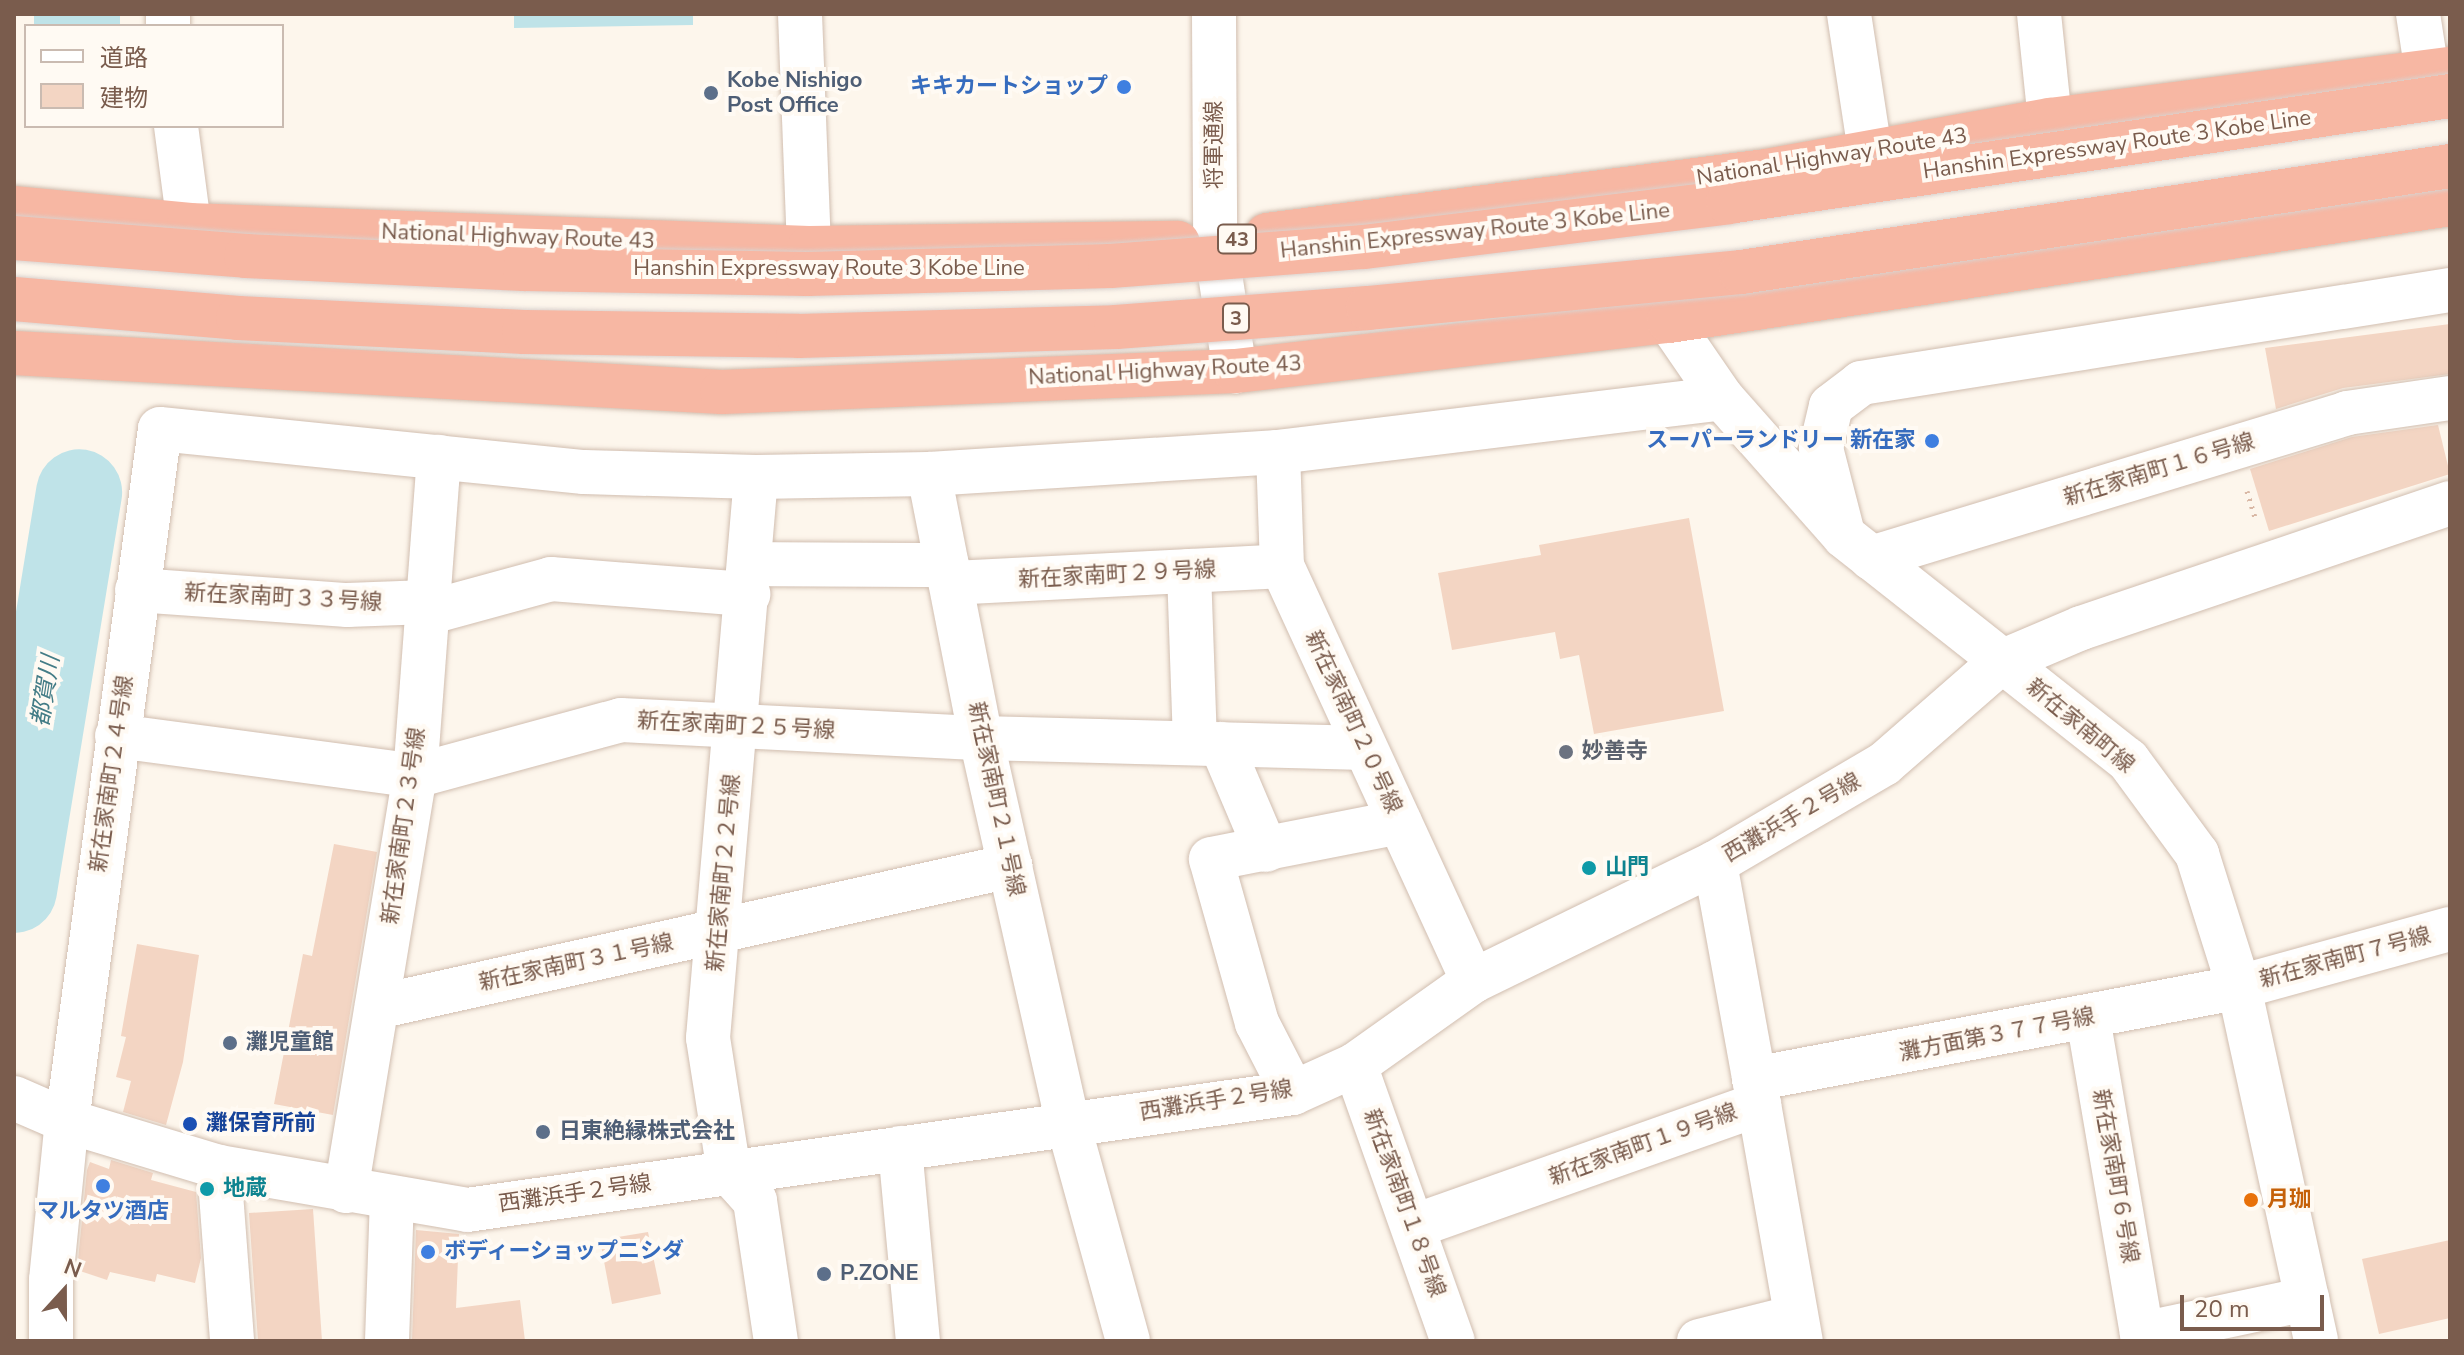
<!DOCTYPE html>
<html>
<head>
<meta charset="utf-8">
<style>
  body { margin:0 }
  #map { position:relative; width:2464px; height:1355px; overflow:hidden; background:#fdf6ec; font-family:"Nunito Sans","Noto Sans JP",sans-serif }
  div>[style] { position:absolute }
  .water>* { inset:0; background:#bfe3e8 }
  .river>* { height:86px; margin:-43px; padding:0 43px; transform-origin:43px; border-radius:43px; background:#bfe3e8 }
  .building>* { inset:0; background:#f3d5c3 }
  .path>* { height:5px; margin-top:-2.5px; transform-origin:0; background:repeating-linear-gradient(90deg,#d9b8a5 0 2px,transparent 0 8px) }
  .roads { filter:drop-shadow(0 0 2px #d1beb0) drop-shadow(0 0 2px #d1beb0) }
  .minor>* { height:44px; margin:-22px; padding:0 22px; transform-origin:22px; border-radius:22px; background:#fff }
  .highway>* { height:44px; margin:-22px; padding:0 22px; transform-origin:22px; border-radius:22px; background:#f7b7a3 }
  .bridges { filter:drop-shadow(0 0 2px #dad1cd) drop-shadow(0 0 2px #dad1cd) }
  .highway-bridge>* { height:44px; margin:-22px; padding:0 22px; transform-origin:22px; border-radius:22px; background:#f7b7a3 }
  .dots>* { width:22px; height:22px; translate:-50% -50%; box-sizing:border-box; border:4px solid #fffaf3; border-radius:50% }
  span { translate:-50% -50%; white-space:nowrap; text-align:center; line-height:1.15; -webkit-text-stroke:8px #fffaf3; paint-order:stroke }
  .shield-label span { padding:2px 6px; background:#fffaf3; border:2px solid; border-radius:6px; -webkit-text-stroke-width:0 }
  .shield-label { font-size:20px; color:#7a5c4d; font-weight:700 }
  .service-label { font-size:22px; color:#4e5e75; font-weight:700 }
  .left { translate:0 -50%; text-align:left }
  .shop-label { font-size:22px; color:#366cbe; font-weight:700 }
  .right { translate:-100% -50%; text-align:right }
  .street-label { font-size:22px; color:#7a5c4d }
  .worship-label { font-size:22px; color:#5b616d; font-weight:700 }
  .culture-label { font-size:22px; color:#0d838f; font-weight:700 }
  .transit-label { font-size:22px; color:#164399; font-weight:700 }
  .food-label { font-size:22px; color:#c56008; font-weight:700 }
  .water-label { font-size:24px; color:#437c86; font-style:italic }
  .frame { position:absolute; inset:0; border:16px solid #7a5c4d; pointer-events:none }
  .legend { position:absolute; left:24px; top:24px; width:260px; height:104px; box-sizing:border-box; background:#fffaf3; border:2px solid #cabbb1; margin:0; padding:10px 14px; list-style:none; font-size:24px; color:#7a5c4d }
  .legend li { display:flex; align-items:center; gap:16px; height:40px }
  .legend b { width:40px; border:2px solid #cabbb1 }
  .north { position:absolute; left:24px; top:1251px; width:80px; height:80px; -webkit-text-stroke:6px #fffaf3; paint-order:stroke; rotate:21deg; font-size:22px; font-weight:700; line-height:32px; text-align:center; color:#7a5c4d }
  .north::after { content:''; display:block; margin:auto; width:28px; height:36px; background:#7a5c4d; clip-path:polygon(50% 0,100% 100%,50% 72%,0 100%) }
  .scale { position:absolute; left:2180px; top:1295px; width:144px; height:36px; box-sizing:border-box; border:4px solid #7a5c4d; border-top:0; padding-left:10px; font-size:24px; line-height:28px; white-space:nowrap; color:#7a5c4d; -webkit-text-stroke:6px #fffaf3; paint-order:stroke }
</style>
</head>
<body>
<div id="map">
  <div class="water">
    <div style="clip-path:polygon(514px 14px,693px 14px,693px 25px,514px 28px)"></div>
  </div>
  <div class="river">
    <div style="left:77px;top:14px;width:12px;rotate:90deg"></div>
    <div style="left:14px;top:890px;width:403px;rotate:-80.7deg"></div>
  </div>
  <div class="building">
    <div style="clip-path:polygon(2450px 324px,2450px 374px,2343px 388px,2276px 409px,2265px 348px)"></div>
    <div style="clip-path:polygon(2438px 425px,2450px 474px,2269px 531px,2250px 469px,2352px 437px)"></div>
    <div style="clip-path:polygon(1689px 518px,1724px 711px,1594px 734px,1579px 655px,1560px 659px,1555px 632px,1452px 650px,1438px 573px,1541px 555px,1539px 545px)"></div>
    <div style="clip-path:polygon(334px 844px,377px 852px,333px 1115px,274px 1104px,303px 954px,312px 956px)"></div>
    <div style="clip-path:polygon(137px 944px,199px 955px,183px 1062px,166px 1125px,123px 1112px,131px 1081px,116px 1077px,126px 1037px,121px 1036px)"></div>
    <div style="clip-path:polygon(111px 1160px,153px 1173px,151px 1180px,196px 1192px,201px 1258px,195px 1283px,157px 1274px,155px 1282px,110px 1272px,107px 1280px,77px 1270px,87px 1170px,90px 1162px,109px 1169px)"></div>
    <div style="clip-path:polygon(313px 1209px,322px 1341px,258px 1341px,249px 1213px)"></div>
    <div style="clip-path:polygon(416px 1230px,459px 1234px,456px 1308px,520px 1300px,525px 1341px,412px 1341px)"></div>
    <div style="clip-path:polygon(648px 1232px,661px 1294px,612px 1304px,600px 1240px)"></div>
    <div style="clip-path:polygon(2450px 1240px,2450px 1318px,2379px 1334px,2362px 1259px)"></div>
  </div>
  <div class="path">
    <div style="left:2247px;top:491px;width:30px;rotate:73deg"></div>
  </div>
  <div class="roads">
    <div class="minor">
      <div style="left:168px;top:14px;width:12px;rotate:90deg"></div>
      <div style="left:800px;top:14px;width:234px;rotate:87.8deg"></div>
      <div style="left:1214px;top:14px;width:228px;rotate:89.7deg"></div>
      <div style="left:1215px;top:242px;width:131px;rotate:81.2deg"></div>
      <div style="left:1849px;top:14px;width:140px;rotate:81.3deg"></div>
      <div style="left:2039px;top:14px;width:107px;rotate:84.1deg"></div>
      <div style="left:2418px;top:14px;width:59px;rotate:81.2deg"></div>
      <div style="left:176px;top:126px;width:100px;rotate:82.5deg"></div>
      <div style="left:1669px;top:321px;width:93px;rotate:55.5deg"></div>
      <div style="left:1722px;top:398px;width:184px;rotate:48.5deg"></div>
      <div style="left:1844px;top:536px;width:362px;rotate:38.3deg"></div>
      <div style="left:2128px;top:760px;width:117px;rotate:53.7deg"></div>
      <div style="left:2197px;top:854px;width:139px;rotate:72.5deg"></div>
      <div style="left:2239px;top:987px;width:362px;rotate:77.7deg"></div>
      <div style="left:1278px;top:452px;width:114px;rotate:88deg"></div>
      <div style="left:1282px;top:566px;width:457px;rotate:65.3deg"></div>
      <div style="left:929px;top:474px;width:269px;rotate:78.9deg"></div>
      <div style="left:981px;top:738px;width:395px;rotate:77.3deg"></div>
      <div style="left:1068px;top:1123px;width:226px;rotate:74.6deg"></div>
      <div style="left:756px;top:477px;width:563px;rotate:94.89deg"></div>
      <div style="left:708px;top:1038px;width:136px;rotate:81.1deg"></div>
      <div style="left:729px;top:1172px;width:39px;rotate:48deg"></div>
      <div style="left:755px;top:1201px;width:142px;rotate:81.5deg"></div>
      <div style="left:1842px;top:530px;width:85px;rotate:-104.4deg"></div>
      <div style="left:1821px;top:448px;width:43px;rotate:-76.6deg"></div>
      <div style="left:1831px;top:406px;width:38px;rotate:-37deg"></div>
      <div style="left:1861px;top:383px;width:596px;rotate:-8.97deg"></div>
      <div style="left:1871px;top:558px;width:498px;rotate:-16.9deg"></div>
      <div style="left:2347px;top:413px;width:104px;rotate:-8.3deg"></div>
      <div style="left:750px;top:564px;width:197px;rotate:0.3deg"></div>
      <div style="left:1189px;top:571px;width:172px;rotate:88deg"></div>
      <div style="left:951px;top:583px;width:331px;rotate:-2.9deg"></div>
      <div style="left:137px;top:590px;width:211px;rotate:4.1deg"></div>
      <div style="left:347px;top:605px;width:81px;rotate:-2.1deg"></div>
      <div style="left:427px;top:613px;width:129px;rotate:-15.3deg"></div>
      <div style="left:551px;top:579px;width:198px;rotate:4.4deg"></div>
      <div style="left:117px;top:736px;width:301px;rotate:7.6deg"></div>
      <div style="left:415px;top:776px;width:213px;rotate:-15.2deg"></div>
      <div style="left:621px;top:720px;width:360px;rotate:2.9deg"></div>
      <div style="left:981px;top:738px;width:384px;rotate:1.5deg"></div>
      <div style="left:1221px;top:744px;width:115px;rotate:67deg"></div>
      <div style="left:1715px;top:863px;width:245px;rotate:79.7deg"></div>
      <div style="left:377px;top:1007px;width:649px;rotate:-12.56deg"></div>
      <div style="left:2088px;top:1018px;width:321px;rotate:80.3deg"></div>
      <div style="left:2142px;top:1334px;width:169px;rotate:-12deg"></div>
      <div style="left:1355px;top:1065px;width:293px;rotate:70.5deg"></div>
      <div style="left:1754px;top:1079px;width:494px;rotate:-10.7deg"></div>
      <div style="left:2239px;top:987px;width:219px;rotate:-15.4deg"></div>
      <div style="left:1293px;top:1093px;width:79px;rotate:-117.2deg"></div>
      <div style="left:1257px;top:1023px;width:170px;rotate:-105.7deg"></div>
      <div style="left:1211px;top:859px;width:192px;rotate:-11.1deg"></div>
      <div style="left:14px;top:1098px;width:58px;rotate:23.5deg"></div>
      <div style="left:67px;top:1121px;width:159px;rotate:16.8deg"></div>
      <div style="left:219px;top:1167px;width:252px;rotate:9.8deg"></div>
      <div style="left:467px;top:1210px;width:834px;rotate:-8.06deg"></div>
      <div style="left:1293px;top:1093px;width:68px;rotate:-24.3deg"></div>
      <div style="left:1355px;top:1065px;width:145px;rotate:-35.4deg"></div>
      <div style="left:1473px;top:981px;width:269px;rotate:-26deg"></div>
      <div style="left:1715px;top:863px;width:196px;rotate:-30.4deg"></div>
      <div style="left:1884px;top:764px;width:155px;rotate:-41.1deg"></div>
      <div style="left:2001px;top:662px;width:87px;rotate:-23deg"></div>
      <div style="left:2081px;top:628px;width:390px;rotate:-18.7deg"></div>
      <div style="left:900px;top:1148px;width:194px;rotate:84.7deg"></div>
      <div style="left:219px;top:1167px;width:174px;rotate:85.7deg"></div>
      <div style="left:346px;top:1191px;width:421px;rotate:-80.6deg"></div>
      <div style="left:415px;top:776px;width:320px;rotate:-85.7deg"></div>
      <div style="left:1415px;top:1226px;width:365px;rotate:-19.5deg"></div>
      <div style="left:1759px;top:1104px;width:241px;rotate:80deg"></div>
      <div style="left:51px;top:1341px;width:61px;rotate:-90deg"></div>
      <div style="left:51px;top:1280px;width:160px;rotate:-84.3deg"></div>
      <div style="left:67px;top:1121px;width:698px;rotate:-82.35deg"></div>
      <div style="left:160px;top:429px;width:426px;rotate:5.8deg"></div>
      <div style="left:584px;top:472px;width:172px;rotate:1.7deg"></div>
      <div style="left:756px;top:477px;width:173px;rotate:-1deg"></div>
      <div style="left:929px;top:474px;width:350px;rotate:-3.6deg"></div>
      <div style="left:1278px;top:452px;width:447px;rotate:-6.9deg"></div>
      <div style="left:387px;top:1341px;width:142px;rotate:-88deg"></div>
      <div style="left:1699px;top:1341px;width:99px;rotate:-14deg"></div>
    </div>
    <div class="highway">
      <div style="left:14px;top:208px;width:176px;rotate:5.5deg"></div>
      <div style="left:189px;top:225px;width:620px;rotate:2.12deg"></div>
      <div style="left:809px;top:248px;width:369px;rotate:-0.8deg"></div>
      <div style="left:1267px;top:235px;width:503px;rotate:-7.31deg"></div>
      <div style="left:1766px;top:171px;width:289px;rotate:-10.2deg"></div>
      <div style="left:2050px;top:120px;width:403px;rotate:-7.3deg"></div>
      <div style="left:14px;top:353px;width:709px;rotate:3.15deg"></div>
      <div style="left:722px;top:392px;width:513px;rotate:-2.34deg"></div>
      <div style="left:1235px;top:371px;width:437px;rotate:-6.6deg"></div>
      <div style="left:1669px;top:321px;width:790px;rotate:-8.52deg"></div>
    </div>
  </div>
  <div class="bridges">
    <div class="highway-bridge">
      <div style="left:14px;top:238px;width:233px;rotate:4.4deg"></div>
      <div style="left:246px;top:256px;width:279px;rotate:2.7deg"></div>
      <div style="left:525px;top:269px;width:282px;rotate:1deg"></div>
      <div style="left:807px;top:274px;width:303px;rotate:-1.5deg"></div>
      <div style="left:1110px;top:266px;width:255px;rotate:-4.3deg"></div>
      <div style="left:1364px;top:247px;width:367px;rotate:-7deg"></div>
      <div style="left:1728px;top:202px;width:730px;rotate:-8.35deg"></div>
      <div style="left:14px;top:299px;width:225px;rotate:4.8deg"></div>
      <div style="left:238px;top:318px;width:286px;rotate:2.8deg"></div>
      <div style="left:524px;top:332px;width:274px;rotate:0.8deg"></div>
      <div style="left:798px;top:336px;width:318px;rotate:-1.6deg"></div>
      <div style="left:1116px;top:327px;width:253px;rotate:-4.3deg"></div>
      <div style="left:1368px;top:308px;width:375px;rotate:-5.5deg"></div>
      <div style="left:1741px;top:272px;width:717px;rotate:-8.5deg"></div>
    </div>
  </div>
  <div class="dots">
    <div style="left:1124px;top:87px;background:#3f7fe0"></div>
    <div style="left:711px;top:93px;background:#5c6f8a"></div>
    <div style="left:1932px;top:441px;background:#3f7fe0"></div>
    <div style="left:1566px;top:752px;background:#6b7280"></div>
    <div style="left:1589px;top:868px;background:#0f9aa8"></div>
    <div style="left:230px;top:1043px;background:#5c6f8a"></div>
    <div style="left:190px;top:1124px;background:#1a4fb4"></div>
    <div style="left:543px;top:1132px;background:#5c6f8a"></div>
    <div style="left:103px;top:1186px;background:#3f7fe0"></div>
    <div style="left:207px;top:1189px;background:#0f9aa8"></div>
    <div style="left:2251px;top:1200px;background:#e8710a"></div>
    <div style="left:428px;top:1252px;background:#3f7fe0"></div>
    <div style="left:824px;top:1274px;background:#5c6f8a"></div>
  </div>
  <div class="shield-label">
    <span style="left:1237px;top:239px">43</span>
    <span style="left:1236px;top:318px">3</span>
  </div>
  <div class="service-label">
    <span class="left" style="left:727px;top:93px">Kobe Nishigo<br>Post Office</span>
    <span class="left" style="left:246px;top:1043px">灘児童館</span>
    <span class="left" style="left:559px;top:1132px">日東絶縁株式会社</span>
    <span class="left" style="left:840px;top:1274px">P.ZONE</span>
  </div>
  <div class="shop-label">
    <span class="right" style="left:1108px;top:87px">キキカートショップ</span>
    <span class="right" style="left:1916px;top:441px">スーパーランドリー 新在家</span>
    <span style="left:103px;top:1212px">マルタツ酒店</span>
    <span class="left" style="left:444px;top:1252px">ボディーショップニシダ</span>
  </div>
  <div class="street-label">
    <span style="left:1215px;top:145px;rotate:-90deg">将軍通線</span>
    <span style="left:2117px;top:145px;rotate:-8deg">Hanshin Expressway Route 3 Kobe Line</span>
    <span style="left:1832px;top:157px;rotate:-9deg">National Highway Route 43</span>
    <span style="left:1475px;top:231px;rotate:-6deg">Hanshin Expressway Route 3 Kobe Line</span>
    <span style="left:518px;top:237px;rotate:2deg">National Highway Route 43</span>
    <span style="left:829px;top:269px">Hanshin Expressway Route 3 Kobe Line</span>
    <span style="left:1165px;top:371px;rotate:-3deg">National Highway Route 43</span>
    <span style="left:2159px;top:470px;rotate:-17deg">新在家南町１６号線</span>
    <span style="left:1117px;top:575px;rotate:-3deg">新在家南町２９号線</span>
    <span style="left:283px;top:598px;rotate:3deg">新在家南町３３号線</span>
    <span style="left:1353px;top:722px;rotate:65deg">新在家南町２０号線</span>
    <span style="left:736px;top:726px;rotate:3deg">新在家南町２５号線</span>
    <span style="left:2080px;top:726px;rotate:40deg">新在家南町線</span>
    <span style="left:112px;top:774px;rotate:-82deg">新在家南町２４号線</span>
    <span style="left:996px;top:799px;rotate:78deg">新在家南町２１号線</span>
    <span style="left:1792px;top:818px;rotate:-30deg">西灘浜手２号線</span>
    <span style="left:404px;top:826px;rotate:-82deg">新在家南町２３号線</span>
    <span style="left:724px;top:873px;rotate:-85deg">新在家南町２２号線</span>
    <span style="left:2345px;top:958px;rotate:-15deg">新在家南町７号線</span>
    <span style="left:576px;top:963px;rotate:-12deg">新在家南町３１号線</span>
    <span style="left:1997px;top:1035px;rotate:-11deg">灘方面第３７７号線</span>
    <span style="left:1216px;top:1101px;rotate:-9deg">西灘浜手２号線</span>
    <span style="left:1643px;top:1145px;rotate:-20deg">新在家南町１９号線</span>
    <span style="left:2115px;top:1176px;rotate:80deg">新在家南町６号線</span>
    <span style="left:575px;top:1194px;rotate:-8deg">西灘浜手２号線</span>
    <span style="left:1404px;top:1203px;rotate:70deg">新在家南町１８号線</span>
  </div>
  <div class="worship-label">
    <span class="left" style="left:1582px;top:752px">妙善寺</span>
  </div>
  <div class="culture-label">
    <span class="left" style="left:1605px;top:868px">山門</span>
    <span class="left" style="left:223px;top:1189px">地蔵</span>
  </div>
  <div class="transit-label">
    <span class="left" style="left:206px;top:1124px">灘保育所前</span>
  </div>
  <div class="food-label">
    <span class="left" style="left:2267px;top:1200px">月珈</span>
  </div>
  <div class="water-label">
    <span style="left:46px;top:691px;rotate:-81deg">都賀川</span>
  </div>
  <div class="frame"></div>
  <ul class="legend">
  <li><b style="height:10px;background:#fff"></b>道路</li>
  <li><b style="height:22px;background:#f3d5c3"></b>建物</li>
  </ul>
  <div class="north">N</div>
  <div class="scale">20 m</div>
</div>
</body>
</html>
